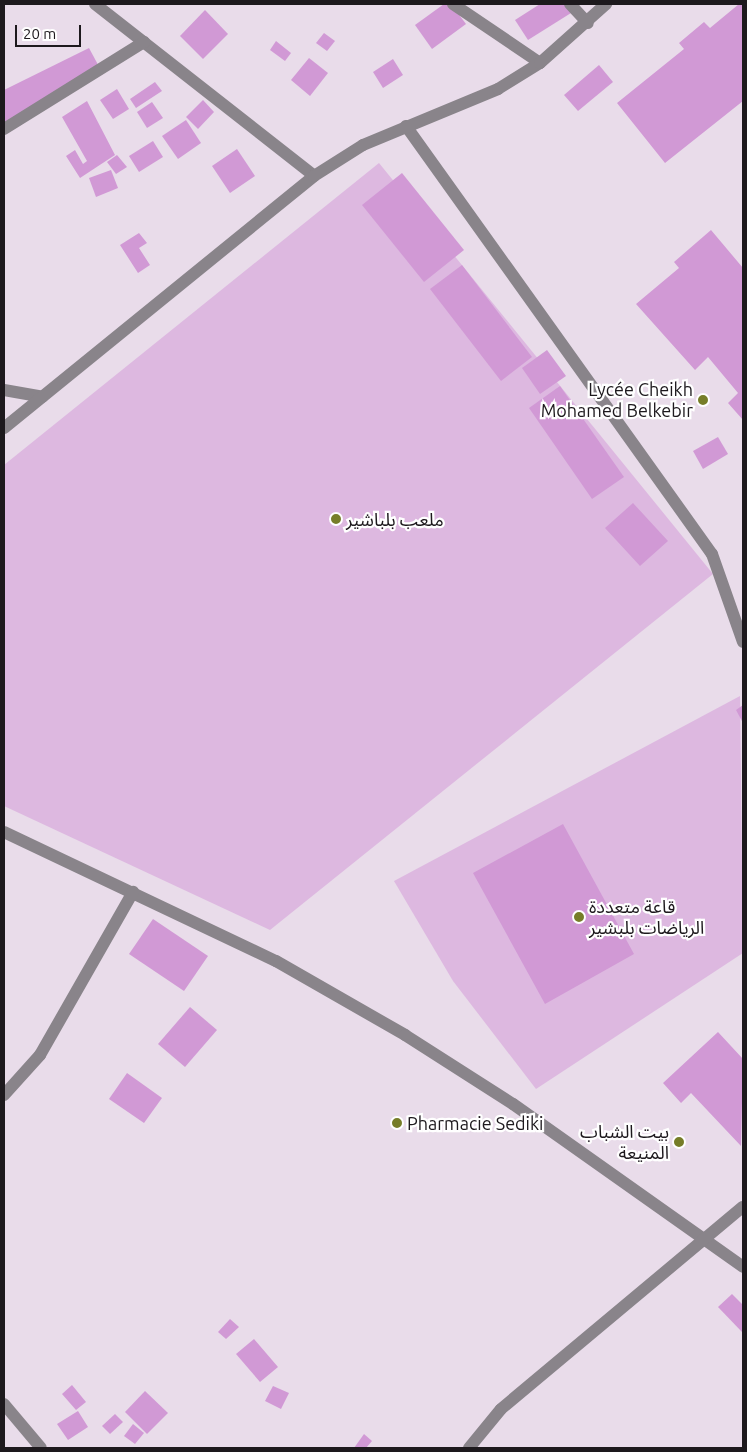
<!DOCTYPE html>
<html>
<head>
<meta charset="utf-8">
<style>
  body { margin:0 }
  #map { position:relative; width:747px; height:1452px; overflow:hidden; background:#e9dcea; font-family:Ubuntu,"Noto Sans Arabic",sans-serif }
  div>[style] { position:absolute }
  .green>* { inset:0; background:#ddb8e0 }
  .building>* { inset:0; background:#d199d5 }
  .minor>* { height:12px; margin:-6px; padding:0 6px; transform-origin:6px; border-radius:6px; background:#89848a }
  .dots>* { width:14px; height:14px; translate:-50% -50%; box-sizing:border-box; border:2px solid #fff; border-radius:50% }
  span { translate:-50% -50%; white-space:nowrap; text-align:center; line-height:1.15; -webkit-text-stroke:4.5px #fff; paint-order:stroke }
  .poi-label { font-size:18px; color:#1d191d }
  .right { translate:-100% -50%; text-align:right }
  .left { translate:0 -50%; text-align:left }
  .frame { position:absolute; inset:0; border:5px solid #1d191d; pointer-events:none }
  .scale { position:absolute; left:15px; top:25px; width:66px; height:22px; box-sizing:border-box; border:2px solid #1d191d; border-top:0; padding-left:6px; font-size:15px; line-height:18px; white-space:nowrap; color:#1d191d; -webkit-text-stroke:4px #fff; paint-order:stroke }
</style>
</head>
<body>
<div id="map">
  <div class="green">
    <div style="clip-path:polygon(379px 163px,713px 574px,270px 930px,4px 806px,4px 465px)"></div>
    <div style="clip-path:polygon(740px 696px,743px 953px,536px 1089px,453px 981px,394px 881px)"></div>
  </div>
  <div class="building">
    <div style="clip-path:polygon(444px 4px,451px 4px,466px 24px,432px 49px,415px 25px)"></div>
    <div style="clip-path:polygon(540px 4px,564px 4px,571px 13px,528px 40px,515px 20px)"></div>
    <div style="clip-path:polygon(739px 4px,743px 4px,743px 101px,665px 163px,617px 103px,684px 49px,679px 43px,704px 22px,710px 28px)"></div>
    <div style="clip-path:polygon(205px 10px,228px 34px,203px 59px,180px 36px)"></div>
    <div style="clip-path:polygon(324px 33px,335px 41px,327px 51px,316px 43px)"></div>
    <div style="clip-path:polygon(276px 41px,291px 53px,285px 61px,270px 50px)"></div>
    <div style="clip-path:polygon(89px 48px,103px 74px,4px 127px,4px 90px)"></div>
    <div style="clip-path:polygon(309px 58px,328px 73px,310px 96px,291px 80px)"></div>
    <div style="clip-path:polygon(393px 59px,403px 75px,383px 88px,373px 72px)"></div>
    <div style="clip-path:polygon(599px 65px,613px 82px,578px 111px,564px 95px)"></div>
    <div style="clip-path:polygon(155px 82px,162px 91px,136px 108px,130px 99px)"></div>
    <div style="clip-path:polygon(117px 89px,129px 109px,113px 119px,100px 100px)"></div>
    <div style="clip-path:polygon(203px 100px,214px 112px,198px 129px,186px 117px)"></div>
    <div style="clip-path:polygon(87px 101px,115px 155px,80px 178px,66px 156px,75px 150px,83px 164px,87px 161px,62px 117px)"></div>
    <div style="clip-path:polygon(152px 102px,163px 118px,147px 128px,137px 112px)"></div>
    <div style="clip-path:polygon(186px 120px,201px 143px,178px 159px,162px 136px)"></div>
    <div style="clip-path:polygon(153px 141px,163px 157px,139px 172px,129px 156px)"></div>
    <div style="clip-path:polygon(237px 149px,255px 176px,230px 193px,212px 166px)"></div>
    <div style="clip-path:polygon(117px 155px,127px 167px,116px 174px,107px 162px)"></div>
    <div style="clip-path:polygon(111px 170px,118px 188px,96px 197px,89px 178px)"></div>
    <div style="clip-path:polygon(402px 173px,464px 250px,424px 282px,362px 205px)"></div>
    <div style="clip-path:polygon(711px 230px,743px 268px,743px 420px,728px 403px,738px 393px,708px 357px,695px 370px,636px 304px,679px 268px,674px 262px)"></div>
    <div style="clip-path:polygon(139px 233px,147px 243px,139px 248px,150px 265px,138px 273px,120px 245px)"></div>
    <div style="clip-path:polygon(462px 265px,532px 357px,501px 381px,430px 289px)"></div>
    <div style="clip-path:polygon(547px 350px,566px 376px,540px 394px,522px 368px)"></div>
    <div style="clip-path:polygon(560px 386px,624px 477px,592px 499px,529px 408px)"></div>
    <div style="clip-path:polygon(718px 437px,728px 454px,703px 469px,693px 451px)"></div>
    <div style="clip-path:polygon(633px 503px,668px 541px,640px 566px,605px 528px)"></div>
    <div style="clip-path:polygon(743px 705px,743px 723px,736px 710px)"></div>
    <div style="clip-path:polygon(563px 824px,634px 954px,545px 1004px,473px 873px)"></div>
    <div style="clip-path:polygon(153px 919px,208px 956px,184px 991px,129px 954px)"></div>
    <div style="clip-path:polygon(190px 1007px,217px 1030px,185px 1067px,158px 1044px)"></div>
    <div style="clip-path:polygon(718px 1032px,743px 1059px,741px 1146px,691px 1093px,681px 1103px,663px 1083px)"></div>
    <div style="clip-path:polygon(127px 1073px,162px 1098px,144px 1123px,109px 1099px)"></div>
    <div style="clip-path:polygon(732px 1294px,743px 1305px,742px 1332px,718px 1307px)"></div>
    <div style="clip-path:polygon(230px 1319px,239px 1327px,226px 1339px,218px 1332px)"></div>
    <div style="clip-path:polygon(254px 1339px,278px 1367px,260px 1382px,236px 1354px)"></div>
    <div style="clip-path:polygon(72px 1385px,86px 1402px,76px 1410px,62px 1394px)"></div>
    <div style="clip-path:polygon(273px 1386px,289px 1393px,281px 1409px,265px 1401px)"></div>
    <div style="clip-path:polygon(145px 1391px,168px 1413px,147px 1434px,125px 1412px)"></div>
    <div style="clip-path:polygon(78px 1411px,88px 1427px,68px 1440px,57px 1424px)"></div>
    <div style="clip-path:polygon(115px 1414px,123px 1422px,110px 1434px,102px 1426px)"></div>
    <div style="clip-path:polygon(133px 1424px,144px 1433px,135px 1444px,124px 1436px)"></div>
    <div style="clip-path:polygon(364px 1434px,372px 1441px,366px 1448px,354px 1448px)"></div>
  </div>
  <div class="minor">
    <div style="left:95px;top:4px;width:278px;rotate:38.1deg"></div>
    <div style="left:453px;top:4px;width:105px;rotate:34.1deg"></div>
    <div style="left:570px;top:4px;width:26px;rotate:47deg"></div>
    <div style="left:406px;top:126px;width:526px;rotate:54.44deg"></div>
    <div style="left:712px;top:554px;width:93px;rotate:70.6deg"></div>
    <div style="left:4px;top:129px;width:165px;rotate:-31.9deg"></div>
    <div style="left:4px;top:390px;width:39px;rotate:10deg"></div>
    <div style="left:4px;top:428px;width:400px;rotate:-39.1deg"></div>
    <div style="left:314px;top:176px;width:58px;rotate:-32.3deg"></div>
    <div style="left:363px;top:145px;width:146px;rotate:-22.5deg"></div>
    <div style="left:498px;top:89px;width:49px;rotate:-31.8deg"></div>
    <div style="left:540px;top:63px;width:89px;rotate:-41.8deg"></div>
    <div style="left:4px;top:832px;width:301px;rotate:25.4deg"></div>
    <div style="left:276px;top:961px;width:149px;rotate:29.8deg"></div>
    <div style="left:405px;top:1035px;width:128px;rotate:32.6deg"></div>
    <div style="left:513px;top:1104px;width:282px;rotate:35.3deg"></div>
    <div style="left:4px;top:1095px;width:54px;rotate:-48deg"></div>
    <div style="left:40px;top:1055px;width:188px;rotate:-60.3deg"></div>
    <div style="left:4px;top:1404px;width:57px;rotate:49.9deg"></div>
    <div style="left:469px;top:1448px;width:50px;rotate:-50.6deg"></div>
    <div style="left:501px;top:1409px;width:315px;rotate:-39.9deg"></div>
  </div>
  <div class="dots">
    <div style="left:703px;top:400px;background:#767d28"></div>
    <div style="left:336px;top:519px;background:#767d28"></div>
    <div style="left:579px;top:917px;background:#767d28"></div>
    <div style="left:397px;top:1123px;background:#767d28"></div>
    <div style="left:679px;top:1142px;background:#767d28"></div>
  </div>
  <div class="poi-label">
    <span class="right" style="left:693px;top:400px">Lycée Cheikh<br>Mohamed Belkebir</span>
    <span class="left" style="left:346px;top:519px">ملعب بلباشير</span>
    <span class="left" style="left:589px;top:917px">قاعة متعددة<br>الرياضات بلبشير</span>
    <span class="left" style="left:407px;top:1123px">Pharmacie Sediki</span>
    <span class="right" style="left:669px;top:1142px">بيت الشباب<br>المنيعة</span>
  </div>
  <div class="frame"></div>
  <div class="scale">20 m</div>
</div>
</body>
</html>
